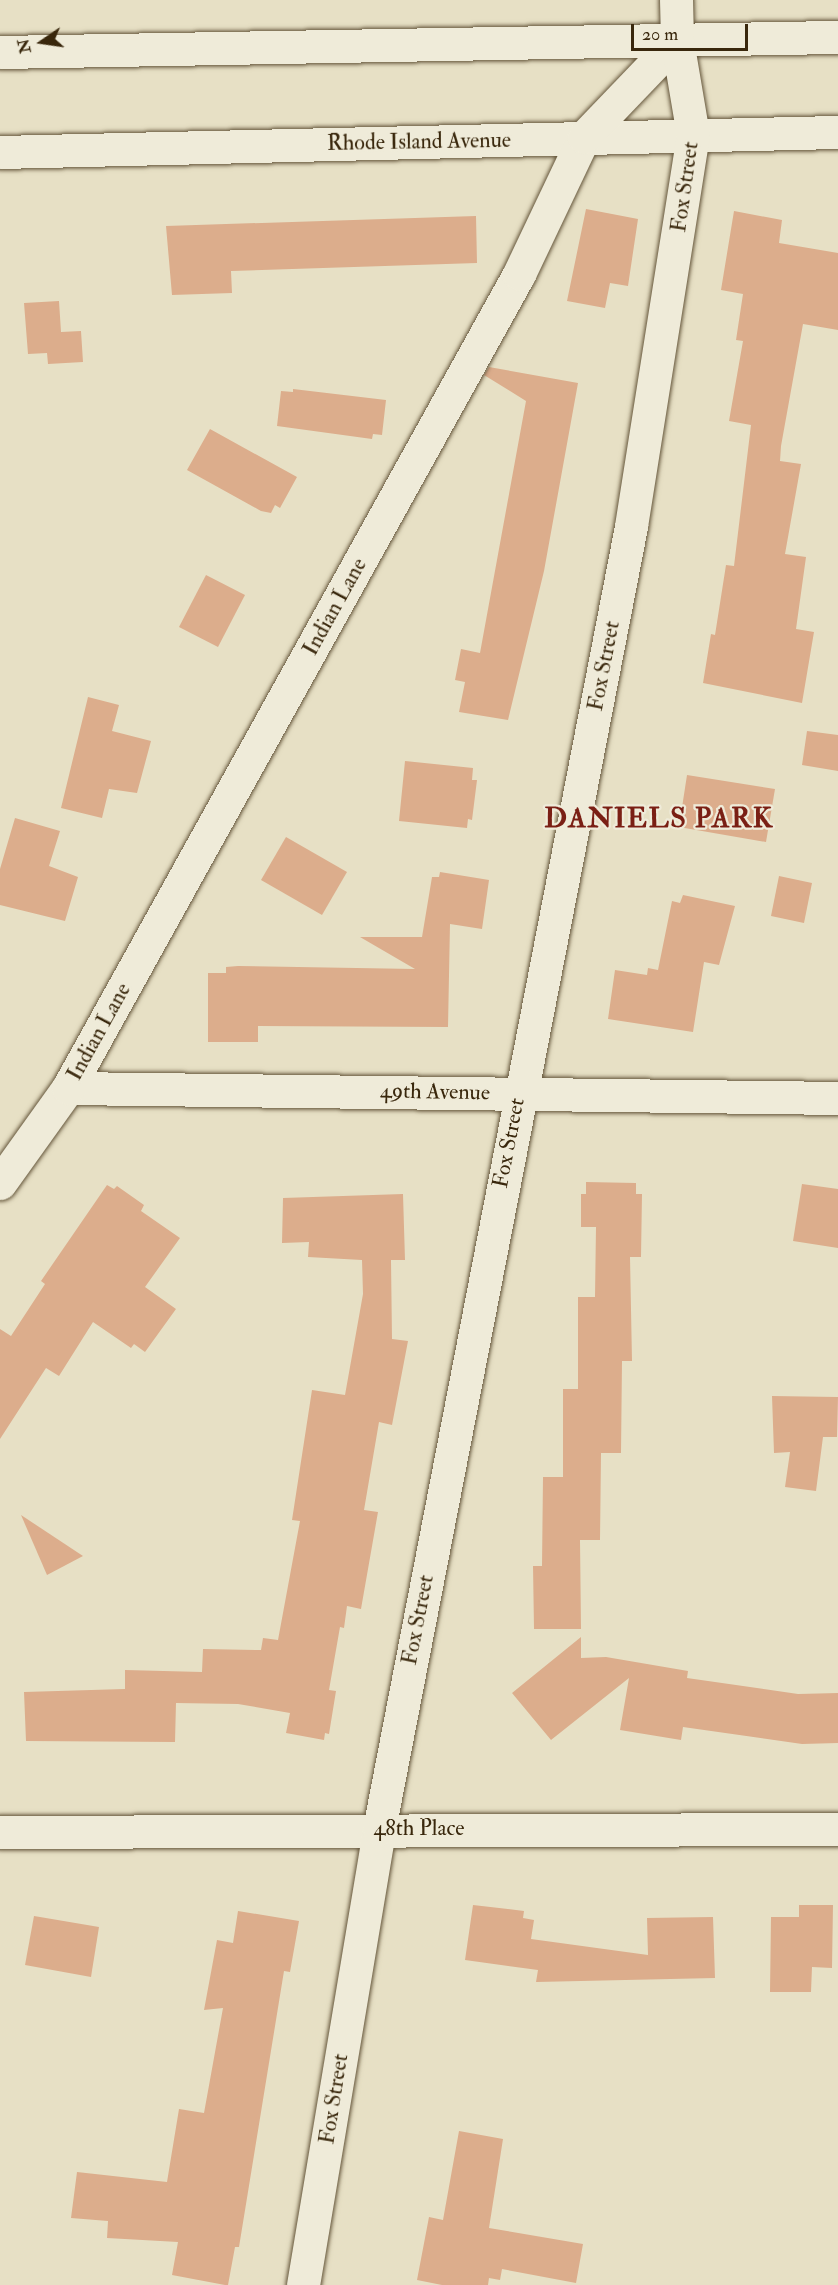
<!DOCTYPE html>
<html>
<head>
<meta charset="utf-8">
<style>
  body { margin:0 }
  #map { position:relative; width:838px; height:2285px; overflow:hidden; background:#e7e0c5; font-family:"IM FELL Double Pica",serif }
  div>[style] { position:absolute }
  .building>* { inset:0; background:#dcad8c }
  .roads { filter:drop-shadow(0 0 2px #64553a) drop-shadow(0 0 2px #64553a) }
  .minor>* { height:33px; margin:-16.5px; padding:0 16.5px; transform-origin:16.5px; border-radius:16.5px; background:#efebd9 }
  span { translate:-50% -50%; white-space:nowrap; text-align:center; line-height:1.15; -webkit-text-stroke:4.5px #efebd9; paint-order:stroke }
  .street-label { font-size:22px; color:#39270c }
  .district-label { font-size:28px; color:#7a1f14; font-weight:700; letter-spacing:1.5px }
  .north { position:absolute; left:12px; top:12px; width:60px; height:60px; -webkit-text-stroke:4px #efebd9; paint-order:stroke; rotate:257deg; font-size:16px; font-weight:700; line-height:24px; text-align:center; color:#39270c }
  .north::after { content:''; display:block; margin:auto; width:21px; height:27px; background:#39270c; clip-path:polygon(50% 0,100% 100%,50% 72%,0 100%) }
  .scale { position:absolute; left:631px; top:24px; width:117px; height:27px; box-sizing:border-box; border:3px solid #39270c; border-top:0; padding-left:8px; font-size:18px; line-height:21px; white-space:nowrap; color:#39270c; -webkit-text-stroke:4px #efebd9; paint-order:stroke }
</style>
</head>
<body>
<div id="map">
  <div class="building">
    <div style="clip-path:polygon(586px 209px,638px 219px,628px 286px,610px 283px,605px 308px,567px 301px)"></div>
    <div style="clip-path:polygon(734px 211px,782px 220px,779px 243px,838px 253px,838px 330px,803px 324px,781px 446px,780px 461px,801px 464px,785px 554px,806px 557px,796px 629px,814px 632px,802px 703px,703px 683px,711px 634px,715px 635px,726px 565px,734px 566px,751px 425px,729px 421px,743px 341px,736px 340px,743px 294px,721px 290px)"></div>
    <div style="clip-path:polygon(476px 216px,477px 263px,231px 271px,232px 293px,172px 295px,166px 226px)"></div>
    <div style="clip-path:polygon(59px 301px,61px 332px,81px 331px,83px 362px,48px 364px,47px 353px,28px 354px,24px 303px)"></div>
    <div style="clip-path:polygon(489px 367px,578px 383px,544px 571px,508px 720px,459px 712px,465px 682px,455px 680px,461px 649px,480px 653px,526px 401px,484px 375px)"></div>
    <div style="clip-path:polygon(293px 389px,386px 400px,382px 435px,373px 434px,372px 439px,277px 426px,281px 391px,293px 392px)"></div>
    <div style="clip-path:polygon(210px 429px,297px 477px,280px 508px,275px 505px,271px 513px,261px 511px,187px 470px)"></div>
    <div style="clip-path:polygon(206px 575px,245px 595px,218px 647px,179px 627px)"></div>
    <div style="clip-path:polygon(88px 697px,119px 705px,112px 731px,151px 741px,137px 793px,109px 789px,102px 818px,61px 808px)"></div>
    <div style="clip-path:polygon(807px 731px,838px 735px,838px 771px,802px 765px)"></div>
    <div style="clip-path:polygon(405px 761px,473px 768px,472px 780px,477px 780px,472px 820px,468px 819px,467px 828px,399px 821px)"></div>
    <div style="clip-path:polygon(687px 775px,775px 789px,766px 842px,679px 827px)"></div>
    <div style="clip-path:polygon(15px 818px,60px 831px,49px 866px,78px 877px,65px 921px,0 905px,0 869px)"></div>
    <div style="clip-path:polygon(286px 837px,347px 872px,322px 915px,261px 880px)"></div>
    <div style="clip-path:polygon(440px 872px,489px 880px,482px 929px,450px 924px,448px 1027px,258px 1026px,258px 1042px,208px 1042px,208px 973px,226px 973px,226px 967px,238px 966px,415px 969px,360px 937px,422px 937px,432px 877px,439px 877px)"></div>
    <div style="clip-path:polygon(779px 876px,812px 883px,804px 923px,771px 916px)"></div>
    <div style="clip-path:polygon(683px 895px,735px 906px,719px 965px,704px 962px,693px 1032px,608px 1019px,615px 970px,647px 975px,648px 968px,658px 970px,672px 901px,680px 903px)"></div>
    <div style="clip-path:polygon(586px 1182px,636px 1183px,636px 1194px,642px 1194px,641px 1257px,630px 1257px,632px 1361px,622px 1361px,621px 1453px,601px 1453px,600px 1540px,580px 1540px,581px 1629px,534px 1629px,533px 1566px,542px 1566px,543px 1477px,563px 1477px,563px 1389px,578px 1389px,578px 1297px,595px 1297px,596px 1227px,581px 1227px,581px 1194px,586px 1194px)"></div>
    <div style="clip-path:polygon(802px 1184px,838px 1189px,838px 1248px,793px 1241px)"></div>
    <div style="clip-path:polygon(107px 1185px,114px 1189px,117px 1186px,144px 1205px,141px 1211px,180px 1238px,145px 1287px,176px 1309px,145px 1352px,134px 1344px,131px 1348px,93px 1322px,59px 1376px,46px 1368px,0 1439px,0 1329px,11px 1336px,45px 1284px,41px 1281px)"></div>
    <div style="clip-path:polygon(403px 1194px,405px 1260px,391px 1260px,392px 1339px,408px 1341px,392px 1425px,379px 1422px,364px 1510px,378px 1512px,361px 1609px,347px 1606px,344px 1628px,340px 1627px,329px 1690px,336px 1691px,329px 1734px,325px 1733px,324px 1740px,286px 1733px,290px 1713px,238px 1704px,176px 1703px,175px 1742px,26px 1741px,24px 1692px,125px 1689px,125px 1670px,202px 1672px,203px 1649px,261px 1650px,263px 1638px,278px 1640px,300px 1521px,292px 1520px,312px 1390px,345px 1395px,363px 1294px,362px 1260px,308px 1257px,309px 1242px,282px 1243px,283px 1198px)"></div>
    <div style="clip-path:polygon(772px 1396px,838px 1397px,837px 1437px,823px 1437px,816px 1491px,785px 1487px,790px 1452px,774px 1453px)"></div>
    <div style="clip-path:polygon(21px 1515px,83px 1556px,47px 1575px)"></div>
    <div style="clip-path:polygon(581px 1637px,581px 1658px,606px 1657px,688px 1671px,687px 1678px,798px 1694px,838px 1693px,838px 1743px,802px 1744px,683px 1727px,681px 1740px,620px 1730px,629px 1678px,551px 1740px,512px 1693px)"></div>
    <div style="clip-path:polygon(473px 1905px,524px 1911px,523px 1918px,534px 1920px,531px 1939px,648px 1955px,647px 1918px,713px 1917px,715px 1978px,536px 1982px,538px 1970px,465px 1960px)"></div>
    <div style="clip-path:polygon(799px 1905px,833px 1905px,832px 1968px,812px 1967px,811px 1992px,770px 1992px,771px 1917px,799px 1917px)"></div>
    <div style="clip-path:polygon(238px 1911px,299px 1921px,290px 1972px,284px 1971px,239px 2247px,235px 2247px,228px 2285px,225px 2285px,172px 2275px,178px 2242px,107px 2238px,108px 2221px,71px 2218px,77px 2172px,167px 2182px,179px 2109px,204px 2113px,223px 2008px,204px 2010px,217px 1940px,233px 1943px)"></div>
    <div style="clip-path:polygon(34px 1916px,99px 1927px,91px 1977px,25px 1965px)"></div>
    <div style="clip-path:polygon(459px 2131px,503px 2139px,489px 2228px,583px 2244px,576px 2283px,502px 2269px,500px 2280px,489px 2278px,488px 2285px,442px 2285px,417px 2280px,429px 2217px,443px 2220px)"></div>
  </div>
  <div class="roads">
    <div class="minor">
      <div style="left:0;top:52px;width:838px;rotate:-1.03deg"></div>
      <div style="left:0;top:152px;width:838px;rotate:-1.37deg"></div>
      <div style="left:68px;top:1088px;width:770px;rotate:0.74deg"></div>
      <div style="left:0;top:1183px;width:117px;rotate:-54.4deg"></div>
      <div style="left:68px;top:1088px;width:931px;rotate:-61.01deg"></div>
      <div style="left:519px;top:274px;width:152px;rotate:-64.6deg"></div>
      <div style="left:584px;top:137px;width:134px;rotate:-46.2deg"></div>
      <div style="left:0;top:1832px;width:838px;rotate:-0.21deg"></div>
      <div style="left:303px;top:2285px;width:462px;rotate:-80.5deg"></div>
      <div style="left:379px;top:1829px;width:1327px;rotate:-79.05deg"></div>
      <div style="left:631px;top:526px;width:396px;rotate:-81deg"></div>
      <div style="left:693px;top:135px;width:96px;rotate:-99.6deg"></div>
      <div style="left:677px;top:40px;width:40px;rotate:-91.4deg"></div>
    </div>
  </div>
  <div class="street-label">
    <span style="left:419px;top:142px;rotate:-1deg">Rhode Island Avenue</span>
    <span style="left:685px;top:187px;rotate:-82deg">Fox Street</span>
    <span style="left:335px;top:607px;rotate:-61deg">Indian Lane</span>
    <span style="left:604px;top:666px;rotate:-79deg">Fox Street</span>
    <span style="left:99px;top:1032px;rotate:-61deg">Indian Lane</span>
    <span style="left:435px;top:1092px;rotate:1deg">49th Avenue</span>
    <span style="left:509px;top:1143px;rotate:-79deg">Fox Street</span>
    <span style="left:418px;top:1620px;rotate:-79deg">Fox Street</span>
    <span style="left:419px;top:1829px">48th Place</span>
    <span style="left:334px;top:2099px;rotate:-81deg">Fox Street</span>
  </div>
  <div class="district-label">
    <span style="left:659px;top:819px">DANIELS PARK</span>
  </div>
  <div class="north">N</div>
  <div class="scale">20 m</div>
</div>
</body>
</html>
